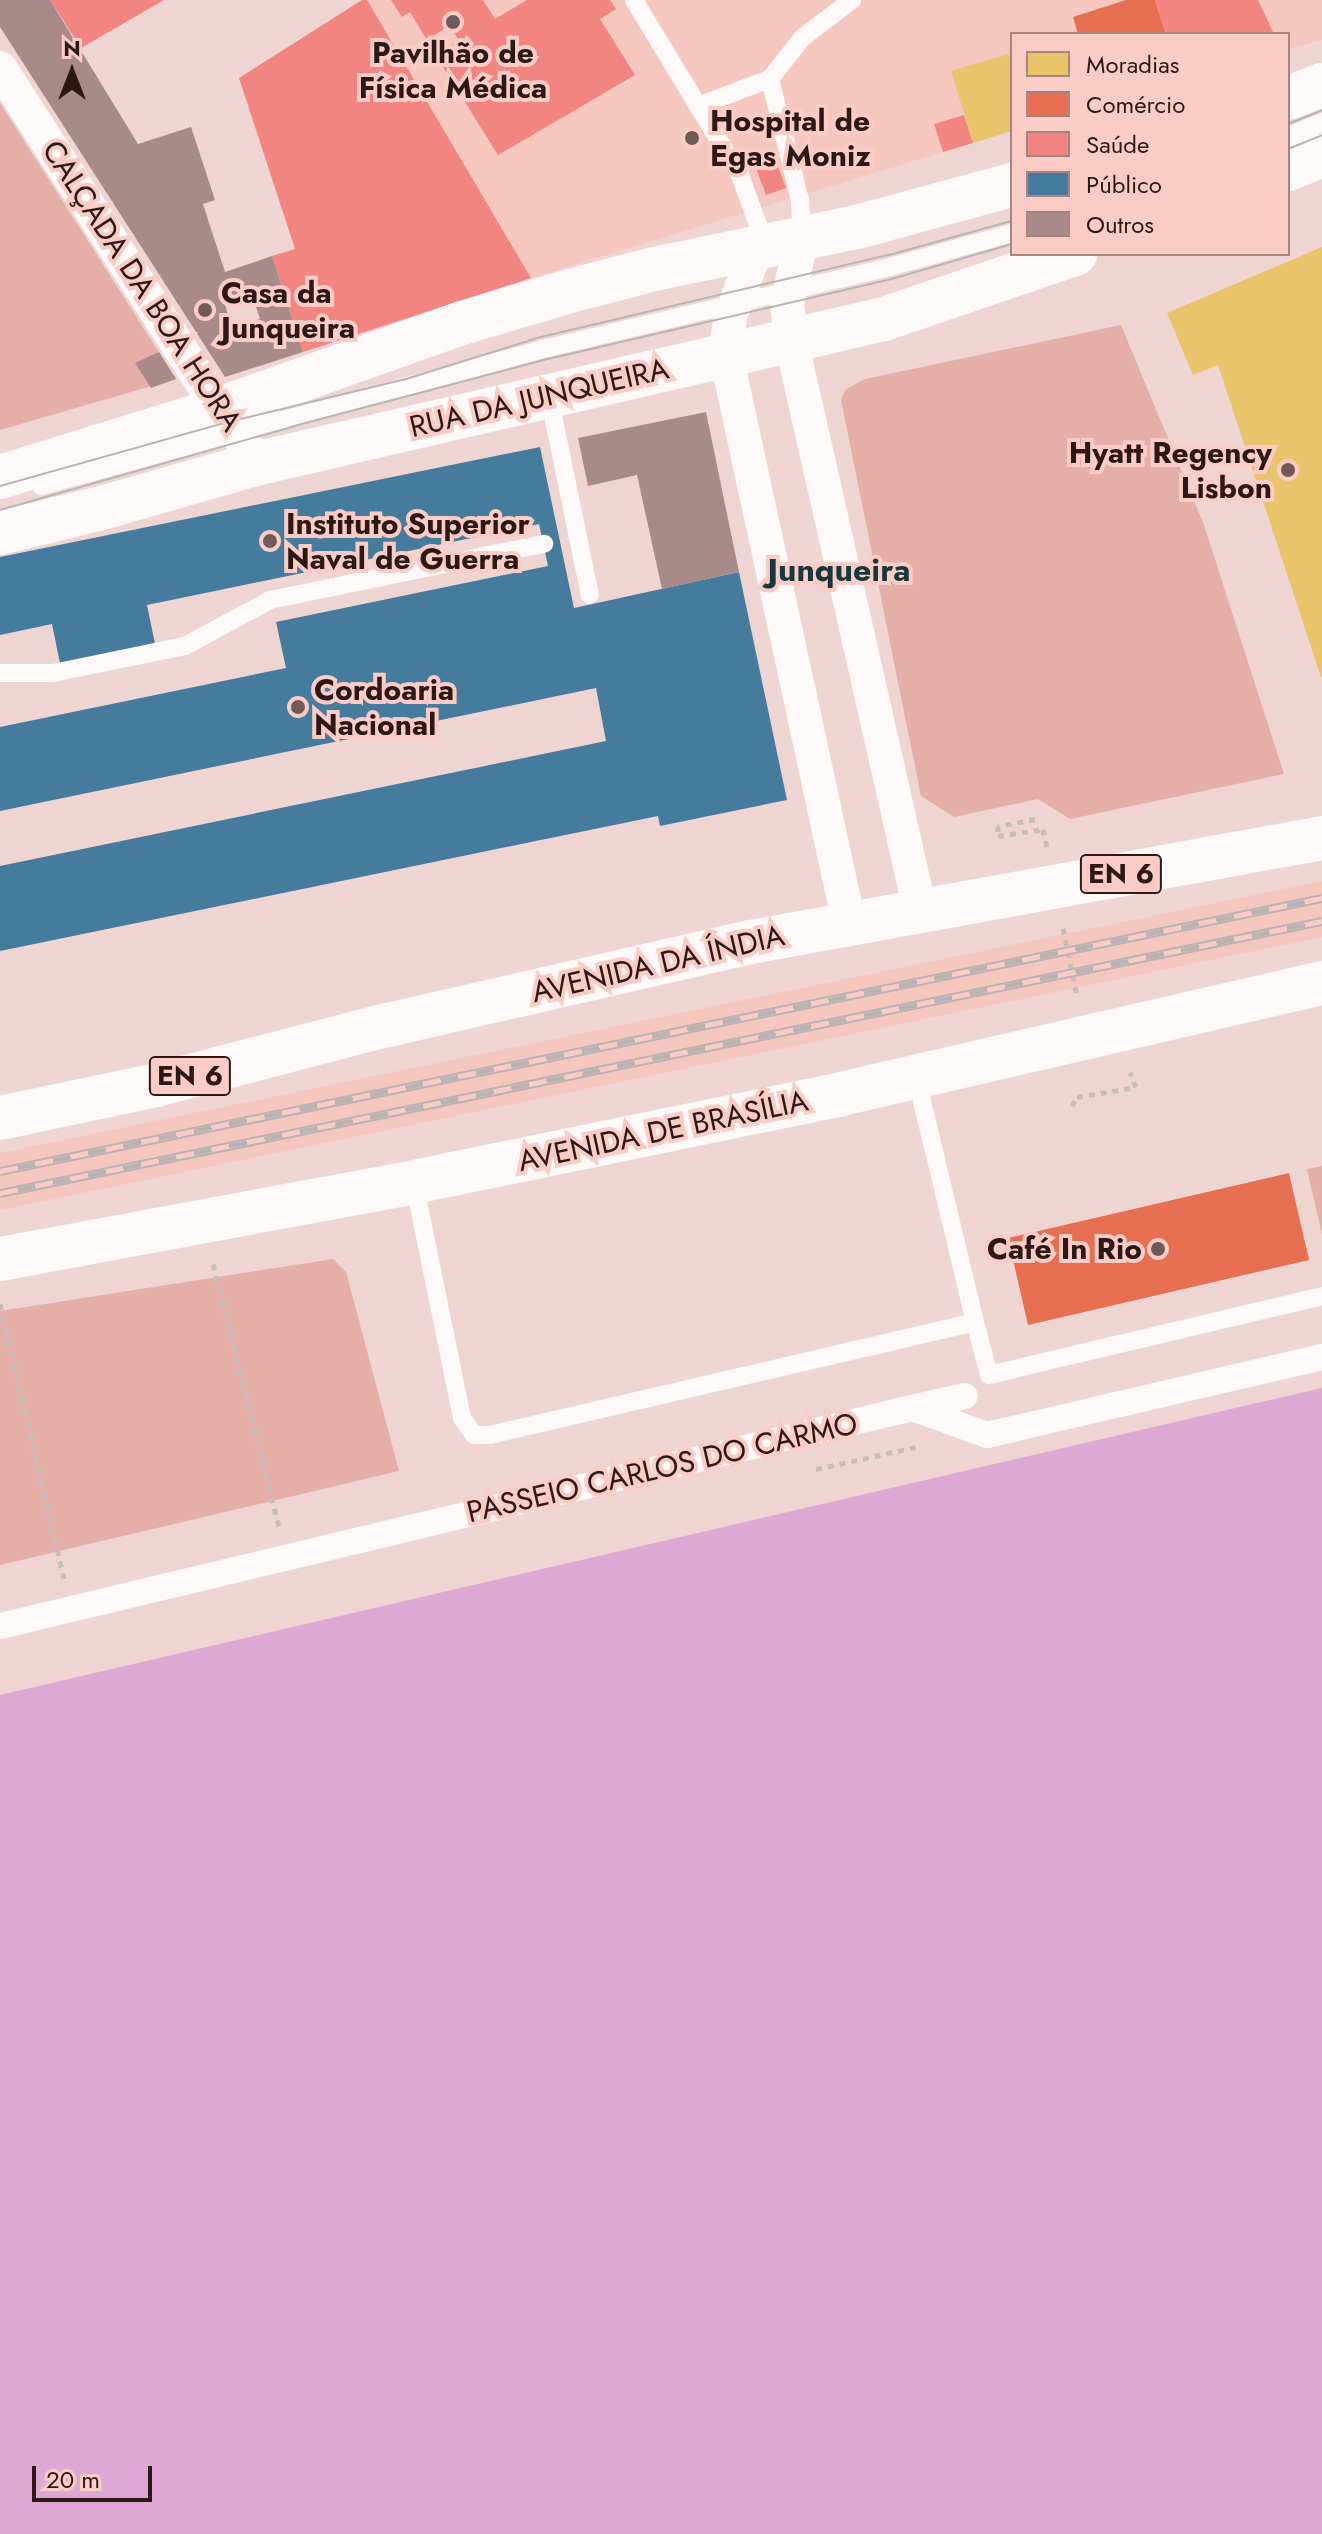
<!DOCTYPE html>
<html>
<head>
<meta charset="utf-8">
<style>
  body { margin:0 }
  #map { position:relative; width:1322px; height:2534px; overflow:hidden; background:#eed5d1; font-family:Jost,sans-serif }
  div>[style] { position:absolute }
  .built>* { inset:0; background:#f6c7bf }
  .green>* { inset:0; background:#e5afa7 }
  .water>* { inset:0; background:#dfa7d4 }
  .homes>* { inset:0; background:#e9c46a }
  .shops>* { inset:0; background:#e76f51 }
  .health>* { inset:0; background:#f28482 }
  .public>* { inset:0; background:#457b9d }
  .building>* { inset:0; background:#a88b88 }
  .path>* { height:5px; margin-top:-2.5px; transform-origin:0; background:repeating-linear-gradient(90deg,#c7bebc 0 6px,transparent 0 12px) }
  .service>* { height:18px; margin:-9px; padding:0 9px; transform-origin:9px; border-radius:9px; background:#fcf9f8 }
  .pedestrian>* { height:26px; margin:-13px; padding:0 13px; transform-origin:13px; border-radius:13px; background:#fcf9f8 }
  .minor>* { height:34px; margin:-17px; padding:0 17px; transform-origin:17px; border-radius:17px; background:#fcf9f8 }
  .secondary>* { height:44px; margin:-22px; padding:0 22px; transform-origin:22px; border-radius:22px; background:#fcf9f8 }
  .primary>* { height:44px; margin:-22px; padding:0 22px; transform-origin:22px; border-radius:22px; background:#fcf9f8 }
  .tram>* { height:2px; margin:-1px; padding:0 1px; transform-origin:1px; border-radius:1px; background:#b9b3b2 }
  .rail>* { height:9px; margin-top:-4.5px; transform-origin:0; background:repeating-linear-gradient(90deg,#faccc5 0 18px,#b9b3b2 0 36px); box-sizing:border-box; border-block:2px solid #b9b3b2 }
  .dots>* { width:22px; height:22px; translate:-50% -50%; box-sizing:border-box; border:4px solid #faccc5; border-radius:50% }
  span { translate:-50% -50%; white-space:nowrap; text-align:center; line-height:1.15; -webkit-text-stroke:8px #faccc5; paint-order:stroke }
  .shield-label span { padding:2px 6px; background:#faccc5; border:2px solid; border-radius:6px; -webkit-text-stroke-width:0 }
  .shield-label { font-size:28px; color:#2c1815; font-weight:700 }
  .poi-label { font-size:30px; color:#2c1815; font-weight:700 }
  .left { translate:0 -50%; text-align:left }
  .right { translate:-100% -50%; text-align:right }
  .street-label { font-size:30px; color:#2c1815 }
  .neighbourhood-label { font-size:32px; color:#16383d; font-weight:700 }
  .legend { position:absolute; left:1010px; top:32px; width:280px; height:224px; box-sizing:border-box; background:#faccc5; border:2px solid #a8847f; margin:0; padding:10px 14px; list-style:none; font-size:24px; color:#2c1815 }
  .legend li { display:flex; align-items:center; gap:16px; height:40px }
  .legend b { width:40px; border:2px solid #a8847f }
  .north { position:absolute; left:32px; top:32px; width:80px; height:80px; -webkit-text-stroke:6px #faccc5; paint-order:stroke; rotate:0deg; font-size:22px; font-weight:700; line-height:32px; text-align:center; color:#2c1815 }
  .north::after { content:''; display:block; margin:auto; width:28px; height:36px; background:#2c1815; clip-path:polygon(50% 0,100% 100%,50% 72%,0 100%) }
  .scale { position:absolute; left:32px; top:2466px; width:120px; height:36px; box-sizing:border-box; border:4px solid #2c1815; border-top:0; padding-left:10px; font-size:24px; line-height:28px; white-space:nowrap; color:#2c1815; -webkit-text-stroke:6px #faccc5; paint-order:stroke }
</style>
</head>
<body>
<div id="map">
  <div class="built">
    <div style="clip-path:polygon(362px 0,1126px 0,1073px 17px,1078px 34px,1012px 34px,1012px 60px,952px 71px,964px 115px,934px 124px,943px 152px,531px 278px)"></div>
    <div style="clip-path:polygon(1258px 0,1322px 0,1322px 40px,1288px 49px,1288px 34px,1274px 34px)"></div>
    <div style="clip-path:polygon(1322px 881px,1322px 937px,0 1210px,0 1153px)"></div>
  </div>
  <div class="green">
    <div style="clip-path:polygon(0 103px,176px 379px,0 430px)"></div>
    <div style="clip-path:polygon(1121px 325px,1204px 525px,1284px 774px,1070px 819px,1038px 799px,954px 817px,921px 796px,841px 400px,845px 390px,865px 379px)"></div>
    <div style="clip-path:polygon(1322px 1166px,1322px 1234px,1307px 1169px)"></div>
    <div style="clip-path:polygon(333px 1259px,346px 1272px,399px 1471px,0 1565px,0 1311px)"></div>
  </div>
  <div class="water">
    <div style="clip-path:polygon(1322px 1388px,1322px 2534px,0 2534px,0 1695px)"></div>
  </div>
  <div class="homes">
    <div style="clip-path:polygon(1008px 54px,1012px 60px,1012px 131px,973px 143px,951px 71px)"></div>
    <div style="clip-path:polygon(1322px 247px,1322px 677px,1321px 677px,1218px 365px,1193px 375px,1167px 313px)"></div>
  </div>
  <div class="shops">
    <div style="clip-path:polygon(1126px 0,1155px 0,1166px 34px,1078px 34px,1073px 17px)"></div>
    <div style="clip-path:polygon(1289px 1173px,1309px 1260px,1028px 1325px,1008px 1238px)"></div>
  </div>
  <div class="health">
    <div style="clip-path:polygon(50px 0,164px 0,81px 48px)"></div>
    <div style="clip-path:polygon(362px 0,367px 0,531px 278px,303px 352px,272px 256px,295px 249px,239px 78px)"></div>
    <div style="clip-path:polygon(391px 0,483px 0,495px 19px,527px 0,610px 0,616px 9px,600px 19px,635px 75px,498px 155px,436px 56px,459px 41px,450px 25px,427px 40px,410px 12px,402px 17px)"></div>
    <div style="clip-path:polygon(1155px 0,1258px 0,1274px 34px,1166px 34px)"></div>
    <div style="clip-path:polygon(964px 115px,973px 143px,943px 152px,934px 124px)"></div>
    <div style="clip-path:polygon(774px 156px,786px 188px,766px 195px,754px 163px)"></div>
  </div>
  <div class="public">
    <div style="clip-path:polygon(540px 447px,574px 608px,739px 572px,787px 800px,660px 826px,658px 816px,0 951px,0 866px,606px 741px,596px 688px,0 811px,0 727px,286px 668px,276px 622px,548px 566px,539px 524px,147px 605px,155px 644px,60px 663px,52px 624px,0 635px,0 557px)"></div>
  </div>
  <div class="building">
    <div style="clip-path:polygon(evenodd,0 0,50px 0,138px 144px,191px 127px,215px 200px,203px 204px,225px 272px,272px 256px,303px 352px,225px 377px,0 27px,0 0,251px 292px,260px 319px,232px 328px,224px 301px,251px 292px)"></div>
    <div style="clip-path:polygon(159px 352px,176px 379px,151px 388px,135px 363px)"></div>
    <div style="clip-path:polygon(706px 412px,739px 572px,662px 589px,637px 475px,588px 486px,578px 438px)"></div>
  </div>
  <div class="path">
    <div style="left:1035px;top:819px;width:38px;rotate:169deg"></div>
    <div style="left:998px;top:826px;width:10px;rotate:90deg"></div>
    <div style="left:998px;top:836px;width:46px;rotate:-8.8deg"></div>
    <div style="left:1043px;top:829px;width:19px;rotate:78deg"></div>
    <div style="left:1063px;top:928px;width:69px;rotate:78.4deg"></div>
    <div style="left:1072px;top:1106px;width:10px;rotate:-61deg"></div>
    <div style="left:1077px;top:1097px;width:60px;rotate:-9.6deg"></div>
    <div style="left:1136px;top:1087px;width:16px;rotate:-112deg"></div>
    <div style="left:213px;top:1264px;width:271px;rotate:75.9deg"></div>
    <div style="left:0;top:1304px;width:283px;rotate:76.9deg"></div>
    <div style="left:816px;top:1469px;width:102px;rotate:-12.4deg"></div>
  </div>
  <div class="service">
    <div style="left:634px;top:0;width:205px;rotate:58.8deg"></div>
    <div style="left:740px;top:175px;width:53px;rotate:70.2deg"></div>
    <div style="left:758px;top:225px;width:23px;rotate:92deg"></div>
    <div style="left:770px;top:79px;width:125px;rotate:76.1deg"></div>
    <div style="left:800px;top:200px;width:38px;rotate:87deg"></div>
    <div style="left:698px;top:106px;width:77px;rotate:-20.6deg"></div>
    <div style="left:770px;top:79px;width:52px;rotate:-52deg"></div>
    <div style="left:802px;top:38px;width:63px;rotate:-37.2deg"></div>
    <div style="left:1288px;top:136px;width:37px;rotate:-22deg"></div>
    <div style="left:549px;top:396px;width:203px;rotate:78.4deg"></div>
    <div style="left:41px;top:486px;width:520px;rotate:-15.26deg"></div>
    <div style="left:543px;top:349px;width:360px;rotate:-13.3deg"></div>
    <div style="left:893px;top:266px;width:123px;rotate:-15.5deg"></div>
    <div style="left:0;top:673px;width:53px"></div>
    <div style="left:53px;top:673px;width:135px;rotate:-11.6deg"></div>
    <div style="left:185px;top:646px;width:97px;rotate:-28.4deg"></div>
    <div style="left:270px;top:600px;width:280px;rotate:-11.6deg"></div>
    <div style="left:414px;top:1182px;width:241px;rotate:78.5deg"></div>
    <div style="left:462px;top:1418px;width:21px;rotate:55deg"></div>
    <div style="left:474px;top:1435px;width:16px"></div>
    <div style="left:490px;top:1435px;width:498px;rotate:-13.1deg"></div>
    <div style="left:975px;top:1322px;width:252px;rotate:-103.5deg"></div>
    <div style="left:975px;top:1322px;width:55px;rotate:75.2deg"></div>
    <div style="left:989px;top:1375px;width:342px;rotate:-13.3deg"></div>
  </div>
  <div class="pedestrian">
    <div style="left:912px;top:1408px;width:54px;rotate:-12.8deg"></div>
    <div style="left:0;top:1626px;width:938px;rotate:-13.44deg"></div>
    <div style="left:912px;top:1408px;width:80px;rotate:19.8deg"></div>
    <div style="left:987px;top:1435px;width:344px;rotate:-13.1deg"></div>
  </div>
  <div class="minor">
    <div style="left:0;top:68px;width:405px;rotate:57.3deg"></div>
    <div style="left:219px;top:409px;width:67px;rotate:53.5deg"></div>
    <div style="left:802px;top:238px;width:67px;rotate:103deg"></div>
    <div style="left:787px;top:303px;width:37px;rotate:84deg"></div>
    <div style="left:791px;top:340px;width:584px;rotate:77.25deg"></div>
    <div style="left:757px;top:248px;width:74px;rotate:111.4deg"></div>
    <div style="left:730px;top:317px;width:38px;rotate:96deg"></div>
    <div style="left:726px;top:355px;width:581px;rotate:77.78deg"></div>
  </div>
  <div class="secondary">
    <div style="left:1288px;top:98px;width:36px;rotate:-21deg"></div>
    <div style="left:1288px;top:169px;width:37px;rotate:-22deg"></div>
    <div style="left:0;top:477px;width:229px;rotate:-17.2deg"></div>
    <div style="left:219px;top:409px;width:258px;rotate:-19.5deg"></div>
    <div style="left:462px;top:323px;width:113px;rotate:-16.5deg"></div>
    <div style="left:570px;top:291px;width:87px;rotate:-14.7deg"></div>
    <div style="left:654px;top:269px;width:207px;rotate:-11.7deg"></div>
    <div style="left:857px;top:227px;width:161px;rotate:-15.2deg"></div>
    <div style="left:0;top:533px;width:101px;rotate:-13.8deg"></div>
    <div style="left:98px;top:509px;width:167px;rotate:-15.9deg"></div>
    <div style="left:259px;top:463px;width:641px;rotate:-12.97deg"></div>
    <div style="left:884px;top:319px;width:202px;rotate:-18.8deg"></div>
  </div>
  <div class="primary">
    <div style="left:0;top:1118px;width:159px;rotate:-11.9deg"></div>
    <div style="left:156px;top:1085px;width:230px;rotate:-14.6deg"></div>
    <div style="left:379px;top:1027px;width:382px;rotate:-12.9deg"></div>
    <div style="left:751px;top:942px;width:580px;rotate:-10.32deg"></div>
    <div style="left:0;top:1259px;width:421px;rotate:-10.5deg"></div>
    <div style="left:414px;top:1182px;width:436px;rotate:-11.6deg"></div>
    <div style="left:841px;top:1094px;width:494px;rotate:-13deg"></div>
  </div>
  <div class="tram">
    <div style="left:1288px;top:124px;width:37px;rotate:-22deg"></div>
    <div style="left:1288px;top:149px;width:37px;rotate:-22deg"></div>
    <div style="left:0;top:486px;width:237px;rotate:-15.7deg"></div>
    <div style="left:228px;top:422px;width:183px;rotate:-13.6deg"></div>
    <div style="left:406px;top:379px;width:141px;rotate:-17.3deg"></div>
    <div style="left:541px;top:337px;width:358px;rotate:-13.3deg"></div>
    <div style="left:889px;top:255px;width:128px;rotate:-15.5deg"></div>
    <div style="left:0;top:510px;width:306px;rotate:-15.9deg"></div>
    <div style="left:294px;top:426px;width:263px;rotate:-14.8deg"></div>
    <div style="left:548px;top:359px;width:356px;rotate:-13.1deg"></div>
    <div style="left:895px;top:278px;width:122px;rotate:-16.2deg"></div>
  </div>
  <div class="rail">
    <div style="left:0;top:1171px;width:1350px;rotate:-11.67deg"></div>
    <div style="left:0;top:1193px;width:1350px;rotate:-11.63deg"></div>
  </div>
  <div class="dots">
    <div style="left:453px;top:22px;background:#705a57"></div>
    <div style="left:692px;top:138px;background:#705a57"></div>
    <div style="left:205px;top:310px;background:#705a57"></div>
    <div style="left:1288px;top:470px;background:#705a57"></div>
    <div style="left:270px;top:541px;background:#705a57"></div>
    <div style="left:298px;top:707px;background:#705a57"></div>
    <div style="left:1158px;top:1249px;background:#705a57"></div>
  </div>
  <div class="shield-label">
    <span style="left:1121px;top:874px">EN 6</span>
    <span style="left:190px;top:1076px">EN 6</span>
  </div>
  <div class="poi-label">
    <span style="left:453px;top:70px">Pavilhão de<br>Física Médica</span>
    <span class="left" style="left:710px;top:138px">Hospital de<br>Egas Moniz</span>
    <span class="left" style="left:221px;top:310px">Casa da<br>Junqueira</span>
    <span class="right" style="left:1272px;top:470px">Hyatt Regency<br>Lisbon</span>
    <span class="left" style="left:286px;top:541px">Instituto Superior<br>Naval de Guerra</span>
    <span class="left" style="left:314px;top:707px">Cordoaria<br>Nacional</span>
    <span class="right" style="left:1142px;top:1249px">Café In Rio</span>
  </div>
  <div class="street-label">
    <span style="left:142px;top:286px;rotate:57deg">CALÇADA DA BOA HORA</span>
    <span style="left:539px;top:398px;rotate:-13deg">RUA DA JUNQUEIRA</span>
    <span style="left:658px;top:964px;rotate:-13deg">AVENIDA DA ÍNDIA</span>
    <span style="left:663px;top:1131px;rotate:-12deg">AVENIDA DE BRASÍLIA</span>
    <span style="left:662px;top:1468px;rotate:-13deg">PASSEIO CARLOS DO CARMO</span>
  </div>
  <div class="neighbourhood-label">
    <span style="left:839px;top:570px">Junqueira</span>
  </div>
  <ul class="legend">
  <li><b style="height:22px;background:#e9c46a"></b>Moradias</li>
  <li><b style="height:22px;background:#e76f51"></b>Comércio</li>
  <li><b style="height:22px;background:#f28482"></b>Saúde</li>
  <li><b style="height:22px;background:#457b9d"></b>Público</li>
  <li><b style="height:22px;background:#a88b88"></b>Outros</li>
  </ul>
  <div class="north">N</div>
  <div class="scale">20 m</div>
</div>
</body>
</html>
